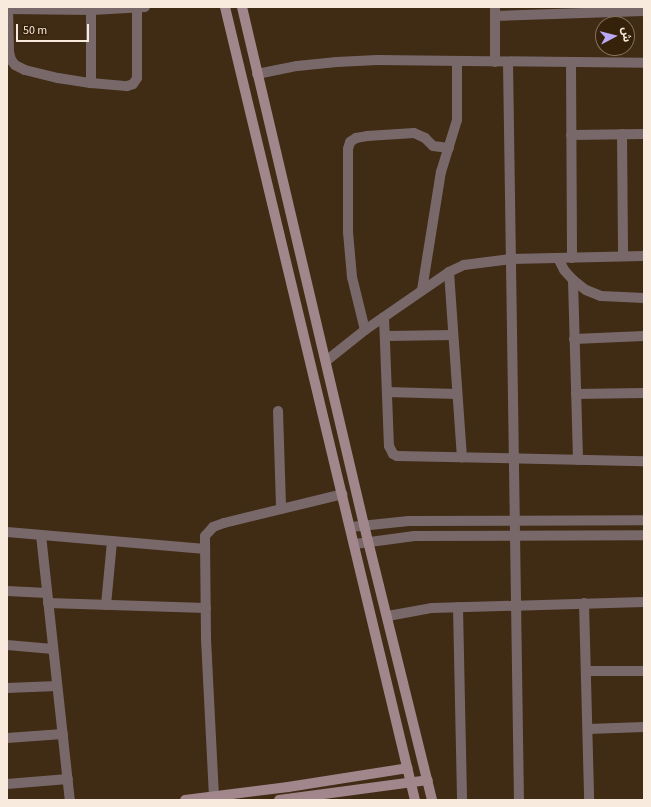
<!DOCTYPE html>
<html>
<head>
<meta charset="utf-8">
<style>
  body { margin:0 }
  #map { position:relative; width:651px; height:807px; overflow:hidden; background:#402b15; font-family:"Source Sans 3","Noto Sans Arabic",sans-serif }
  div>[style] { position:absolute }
  .street>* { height:10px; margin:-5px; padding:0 5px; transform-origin:5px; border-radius:5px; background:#78686a }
  .secondary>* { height:10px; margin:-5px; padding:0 5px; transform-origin:5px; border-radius:5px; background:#a1878b }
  span { translate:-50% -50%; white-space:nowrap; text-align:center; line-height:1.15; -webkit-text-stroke:3px #36210a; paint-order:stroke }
  .frame { position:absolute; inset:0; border:8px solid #f8eadd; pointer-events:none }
  .north { position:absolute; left:595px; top:16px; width:40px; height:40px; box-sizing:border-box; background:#36210a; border:1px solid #84715e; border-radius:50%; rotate:83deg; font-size:11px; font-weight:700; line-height:16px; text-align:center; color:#f8eadd }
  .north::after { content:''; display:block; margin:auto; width:14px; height:18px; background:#baaaf6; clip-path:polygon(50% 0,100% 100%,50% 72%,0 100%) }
  .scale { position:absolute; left:16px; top:24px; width:73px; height:18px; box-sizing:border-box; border:2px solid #f8eadd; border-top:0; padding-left:5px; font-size:12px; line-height:14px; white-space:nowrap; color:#f8eadd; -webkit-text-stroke:3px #36210a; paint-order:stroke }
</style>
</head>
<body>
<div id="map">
  <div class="street">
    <div style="left:8px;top:7px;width:45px;rotate:88.7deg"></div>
    <div style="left:9px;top:52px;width:8px;rotate:76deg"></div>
    <div style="left:11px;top:60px;width:6px;rotate:51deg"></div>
    <div style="left:15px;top:65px;width:11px;rotate:27deg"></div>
    <div style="left:25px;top:70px;width:34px;rotate:14deg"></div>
    <div style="left:58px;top:78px;width:33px;rotate:9deg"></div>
    <div style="left:91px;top:7px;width:76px;rotate:90deg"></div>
    <div style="left:91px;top:83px;width:36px;rotate:5deg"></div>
    <div style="left:127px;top:86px;width:6px;rotate:-18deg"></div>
    <div style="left:133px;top:84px;width:7px;rotate:-56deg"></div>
    <div style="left:137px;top:78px;width:70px;rotate:-90deg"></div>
    <div style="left:7px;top:9px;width:85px;rotate:0.7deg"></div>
    <div style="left:92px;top:10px;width:53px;rotate:-3.2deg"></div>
    <div style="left:495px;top:16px;width:149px;rotate:-1.9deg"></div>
    <div style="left:495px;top:62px;width:55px;rotate:-90deg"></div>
    <div style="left:508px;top:62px;width:738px;rotate:89.15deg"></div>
    <div style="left:571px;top:62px;width:196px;rotate:89.7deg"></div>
    <div style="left:257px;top:74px;width:41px;rotate:-11.3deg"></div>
    <div style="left:297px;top:66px;width:40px;rotate:-5.7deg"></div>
    <div style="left:337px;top:62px;width:40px;rotate:-2.9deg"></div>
    <div style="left:377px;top:60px;width:267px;rotate:0.6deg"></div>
    <div style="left:622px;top:134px;width:122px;rotate:89.5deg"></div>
    <div style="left:571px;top:135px;width:73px;rotate:-0.8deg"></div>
    <div style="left:558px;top:258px;width:13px;rotate:63deg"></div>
    <div style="left:564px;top:270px;width:13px;rotate:48deg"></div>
    <div style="left:573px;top:280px;width:16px;rotate:38deg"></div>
    <div style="left:586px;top:290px;width:16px;rotate:22deg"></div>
    <div style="left:601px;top:296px;width:43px;rotate:2.7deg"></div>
    <div style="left:449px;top:272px;width:186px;rotate:86deg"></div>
    <div style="left:573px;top:280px;width:180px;rotate:88.4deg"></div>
    <div style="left:422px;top:290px;width:120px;rotate:-80.9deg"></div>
    <div style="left:441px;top:172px;width:54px;rotate:-72.9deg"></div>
    <div style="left:457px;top:120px;width:59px;rotate:-90deg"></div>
    <div style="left:384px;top:317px;width:129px;rotate:87.8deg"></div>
    <div style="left:389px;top:446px;width:9px;rotate:63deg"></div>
    <div style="left:393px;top:454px;width:4px;rotate:27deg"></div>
    <div style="left:397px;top:456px;width:247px;rotate:1.2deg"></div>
    <div style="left:365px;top:330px;width:55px;rotate:-103.8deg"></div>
    <div style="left:352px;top:277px;width:45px;rotate:-95.1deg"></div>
    <div style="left:348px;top:232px;width:83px;rotate:-90deg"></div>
    <div style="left:348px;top:149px;width:7px;rotate:-74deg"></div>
    <div style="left:350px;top:142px;width:7px;rotate:-34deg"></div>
    <div style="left:356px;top:138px;width:11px;rotate:-10deg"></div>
    <div style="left:367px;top:136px;width:47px;rotate:-3.7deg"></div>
    <div style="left:414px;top:133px;width:12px;rotate:24deg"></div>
    <div style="left:425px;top:138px;width:11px;rotate:45deg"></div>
    <div style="left:433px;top:146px;width:16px;rotate:7deg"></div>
    <div style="left:386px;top:336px;width:67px;rotate:-0.9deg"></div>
    <div style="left:574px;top:339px;width:70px;rotate:-2.5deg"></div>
    <div style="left:326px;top:361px;width:50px;rotate:-38.5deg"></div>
    <div style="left:365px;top:330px;width:102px;rotate:-34.6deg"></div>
    <div style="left:449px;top:272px;width:17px;rotate:-25deg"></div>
    <div style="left:464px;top:265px;width:47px;rotate:-7.3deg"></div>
    <div style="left:511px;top:259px;width:133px;rotate:-1.3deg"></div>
    <div style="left:387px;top:392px;width:70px;rotate:1.6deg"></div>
    <div style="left:576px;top:394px;width:68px;rotate:-0.8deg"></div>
    <div style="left:278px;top:411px;width:98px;rotate:88.2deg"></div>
    <div style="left:351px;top:527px;width:58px;rotate:-5.9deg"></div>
    <div style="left:409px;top:521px;width:235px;rotate:-0.2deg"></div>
    <div style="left:7px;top:532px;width:199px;rotate:4.9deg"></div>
    <div style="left:41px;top:535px;width:267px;rotate:83.8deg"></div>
    <div style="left:355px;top:544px;width:60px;rotate:-7.7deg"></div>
    <div style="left:414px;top:536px;width:230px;rotate:-0.2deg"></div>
    <div style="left:7px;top:591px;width:40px;rotate:2.9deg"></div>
    <div style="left:48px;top:603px;width:158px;rotate:1.8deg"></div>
    <div style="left:584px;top:603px;width:197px;rotate:88.5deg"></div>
    <div style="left:106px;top:605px;width:64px;rotate:-84.6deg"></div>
    <div style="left:458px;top:607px;width:193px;rotate:88.8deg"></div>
    <div style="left:388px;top:616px;width:45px;rotate:-10.3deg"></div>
    <div style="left:432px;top:608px;width:212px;rotate:-1.6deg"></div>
    <div style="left:7px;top:645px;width:46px;rotate:5deg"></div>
    <div style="left:586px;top:671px;width:58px"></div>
    <div style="left:7px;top:688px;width:50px;rotate:-2.3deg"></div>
    <div style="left:588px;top:729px;width:56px;rotate:-2deg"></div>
    <div style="left:7px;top:738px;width:56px;rotate:-4.1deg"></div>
    <div style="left:7px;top:784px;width:61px;rotate:-4.7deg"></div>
    <div style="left:214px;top:797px;width:160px;rotate:-92.9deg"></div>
    <div style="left:206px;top:637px;width:101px;rotate:-90.6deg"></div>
    <div style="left:205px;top:536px;width:12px;rotate:-48deg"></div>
    <div style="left:213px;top:527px;width:12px;rotate:-20deg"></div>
    <div style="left:224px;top:523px;width:122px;rotate:-13.7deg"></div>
  </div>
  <div class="secondary">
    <div style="left:225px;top:7px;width:815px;rotate:76.53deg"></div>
    <div style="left:242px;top:7px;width:532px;rotate:76.75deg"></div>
    <div style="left:364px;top:525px;width:283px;rotate:76.1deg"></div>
    <div style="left:185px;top:800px;width:104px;rotate:-7.2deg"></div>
    <div style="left:288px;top:787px;width:121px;rotate:-9deg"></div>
    <div style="left:279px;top:800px;width:150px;rotate:-7.6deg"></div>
  </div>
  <div class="frame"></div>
  <div class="north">ش</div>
  <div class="scale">50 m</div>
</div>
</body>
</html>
